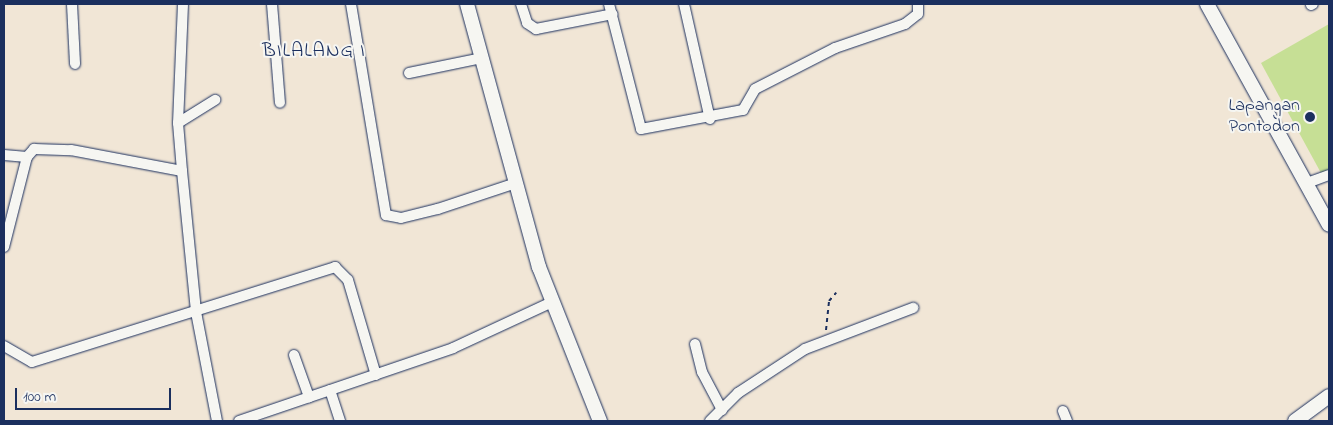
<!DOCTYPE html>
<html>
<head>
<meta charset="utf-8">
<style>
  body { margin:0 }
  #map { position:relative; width:1333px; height:425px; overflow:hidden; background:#f1e6d6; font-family:"Indie Flower",sans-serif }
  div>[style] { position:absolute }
  .green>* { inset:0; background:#c6df95 }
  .path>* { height:2px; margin-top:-1px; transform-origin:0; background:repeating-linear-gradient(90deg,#1b2f5e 0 4px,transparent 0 8px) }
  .roads { filter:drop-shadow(0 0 1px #1b2f5e) drop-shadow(0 0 1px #1b2f5e) }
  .street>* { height:10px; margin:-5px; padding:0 5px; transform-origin:5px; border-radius:5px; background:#f6f6f2 }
  .secondary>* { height:14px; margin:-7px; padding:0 7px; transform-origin:7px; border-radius:7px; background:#f6f6f2 }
  .dots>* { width:14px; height:14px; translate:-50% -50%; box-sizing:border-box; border:2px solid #f6f6f2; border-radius:50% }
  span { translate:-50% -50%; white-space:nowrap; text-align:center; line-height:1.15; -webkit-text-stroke:4px #f6f6f2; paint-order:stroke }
  .poi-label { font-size:18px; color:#1b2f5e }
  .right { translate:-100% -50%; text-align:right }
  .quarter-label { font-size:20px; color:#1b2f5e; letter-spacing:1px }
  .frame { position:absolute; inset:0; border:5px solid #1b2f5e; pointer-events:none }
  .scale { position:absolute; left:15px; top:388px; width:156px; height:22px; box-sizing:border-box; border:2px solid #1b2f5e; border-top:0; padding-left:6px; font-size:15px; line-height:18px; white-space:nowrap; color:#1b2f5e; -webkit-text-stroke:4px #f6f6f2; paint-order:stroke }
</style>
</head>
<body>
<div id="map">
  <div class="green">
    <div style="clip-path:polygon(1329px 24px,1329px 170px,1321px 173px,1261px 63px)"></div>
  </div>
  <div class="path">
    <div style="left:826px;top:330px;width:29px;rotate:-84deg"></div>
    <div style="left:829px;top:301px;width:11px;rotate:-49deg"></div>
  </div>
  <div class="roads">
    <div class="street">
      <div style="left:72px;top:4px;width:60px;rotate:87.1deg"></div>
      <div style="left:183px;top:4px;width:119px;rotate:92.4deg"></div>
      <div style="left:178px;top:123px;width:48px;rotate:85.2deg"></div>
      <div style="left:182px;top:171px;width:142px;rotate:84.3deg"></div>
      <div style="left:196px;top:312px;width:111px;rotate:79.1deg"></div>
      <div style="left:272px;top:4px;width:99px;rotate:85.4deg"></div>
      <div style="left:351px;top:4px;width:214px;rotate:80.6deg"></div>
      <div style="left:386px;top:215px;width:15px;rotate:11deg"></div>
      <div style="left:401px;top:218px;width:38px;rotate:-14deg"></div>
      <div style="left:438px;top:209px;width:82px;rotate:-18.4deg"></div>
      <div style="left:521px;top:4px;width:20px;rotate:72deg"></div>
      <div style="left:527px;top:23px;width:11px;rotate:34deg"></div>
      <div style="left:536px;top:29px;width:78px;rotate:-11deg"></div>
      <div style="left:609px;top:4px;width:129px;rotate:75.6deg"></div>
      <div style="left:641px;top:129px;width:104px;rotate:-10.6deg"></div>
      <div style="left:743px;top:110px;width:24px;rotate:-60deg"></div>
      <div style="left:755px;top:89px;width:90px;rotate:-27.1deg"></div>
      <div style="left:835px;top:48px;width:74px;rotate:-18.9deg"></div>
      <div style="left:905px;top:24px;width:16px;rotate:-38deg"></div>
      <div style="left:918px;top:14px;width:10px;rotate:-90deg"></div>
      <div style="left:684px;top:4px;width:118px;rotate:77.3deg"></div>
      <div style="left:1311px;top:5px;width:2px;rotate:-27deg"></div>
      <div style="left:409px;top:73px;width:75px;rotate:-11.6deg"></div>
      <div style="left:178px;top:123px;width:44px;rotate:-31.9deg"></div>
      <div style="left:4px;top:155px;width:23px;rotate:5deg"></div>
      <div style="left:1307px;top:183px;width:23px;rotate:-20deg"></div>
      <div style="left:4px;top:247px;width:93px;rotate:-75.7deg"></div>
      <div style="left:27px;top:157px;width:11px;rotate:-49deg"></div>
      <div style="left:34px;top:149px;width:37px;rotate:2deg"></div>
      <div style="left:71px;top:150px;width:113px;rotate:10.7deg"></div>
      <div style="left:695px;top:344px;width:29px;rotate:76deg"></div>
      <div style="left:702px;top:372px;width:43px;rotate:62.2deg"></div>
      <div style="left:4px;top:346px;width:32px;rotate:30deg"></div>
      <div style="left:32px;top:362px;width:318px;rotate:-17.4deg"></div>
      <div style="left:335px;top:267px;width:18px;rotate:45deg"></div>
      <div style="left:348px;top:280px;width:99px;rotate:73.6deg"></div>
      <div style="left:294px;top:355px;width:45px;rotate:70.3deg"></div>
      <div style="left:330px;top:390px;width:33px;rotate:72deg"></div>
      <div style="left:1063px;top:411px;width:11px;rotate:68deg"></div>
      <div style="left:239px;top:421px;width:226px;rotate:-18.8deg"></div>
      <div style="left:453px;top:348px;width:109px;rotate:-24.9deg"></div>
      <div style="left:710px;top:421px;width:40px;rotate:-45deg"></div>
      <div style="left:738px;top:393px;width:80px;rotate:-33.3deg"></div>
      <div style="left:805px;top:349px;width:116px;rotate:-20.8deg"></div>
    </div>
    <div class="secondary">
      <div style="left:467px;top:4px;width:273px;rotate:74.7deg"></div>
      <div style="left:539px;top:267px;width:166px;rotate:68.4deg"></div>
      <div style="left:1207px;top:4px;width:252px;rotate:61.1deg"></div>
      <div style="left:1295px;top:421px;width:42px;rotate:-36.3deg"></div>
    </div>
  </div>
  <div class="dots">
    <div style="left:1310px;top:117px;background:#1b2f5e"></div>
  </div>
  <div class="poi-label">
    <span class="right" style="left:1300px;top:117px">Lapangan<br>Pontodon</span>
  </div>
  <div class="quarter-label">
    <span style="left:314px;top:51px">BILALANG I</span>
  </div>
  <div class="frame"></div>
  <div class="scale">100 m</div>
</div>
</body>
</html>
